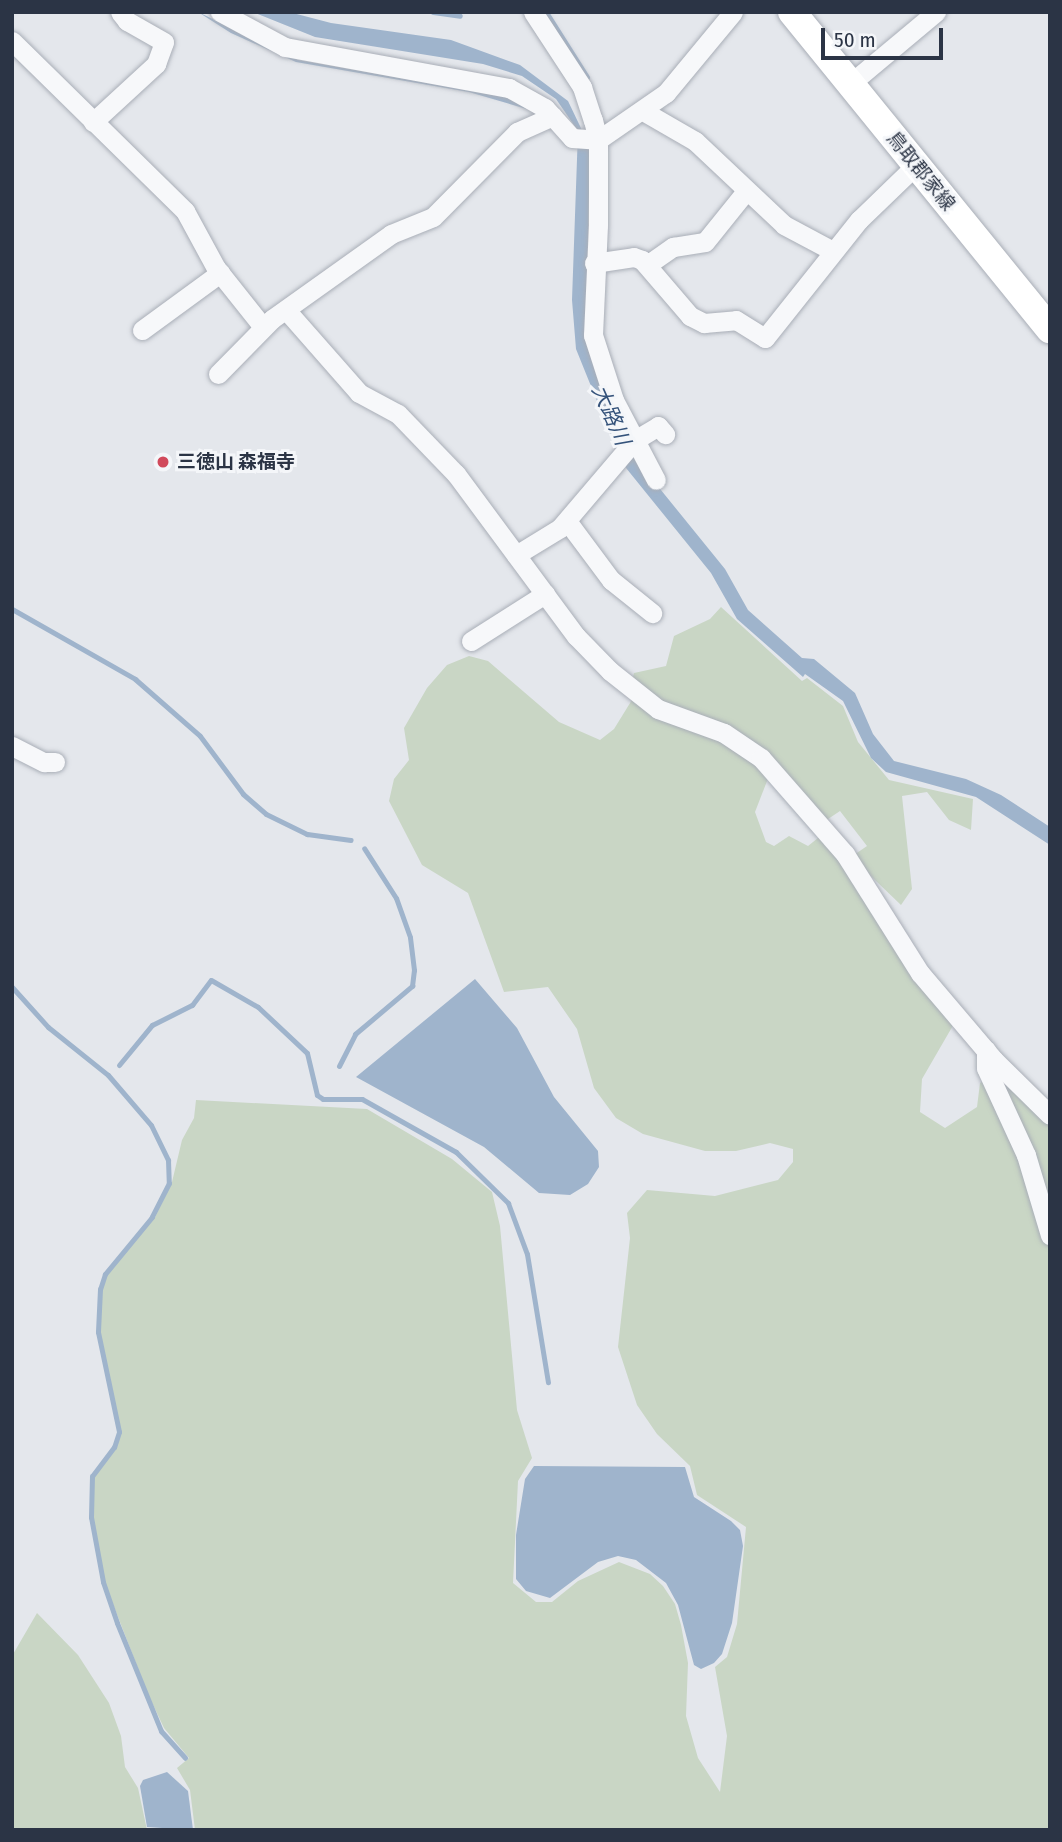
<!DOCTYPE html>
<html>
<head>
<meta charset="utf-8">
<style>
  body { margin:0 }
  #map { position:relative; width:1062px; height:1842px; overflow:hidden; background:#e4e7ec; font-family:"Fira Sans Condensed","Noto Sans JP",sans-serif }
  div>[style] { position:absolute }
  .green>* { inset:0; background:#c9d6c5 }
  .water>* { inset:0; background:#9fb4cc }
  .stream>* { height:5px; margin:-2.5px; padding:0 2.5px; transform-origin:2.5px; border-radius:2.5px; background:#9fb4cc }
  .roads { filter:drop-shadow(0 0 2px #a9aeb7) drop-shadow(0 0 2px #a9aeb7) }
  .minor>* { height:19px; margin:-9.5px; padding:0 9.5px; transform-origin:9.5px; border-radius:9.5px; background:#f7f8fa }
  .secondary>* { height:28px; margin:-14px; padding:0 14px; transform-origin:14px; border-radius:14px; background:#fff }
  .dots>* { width:19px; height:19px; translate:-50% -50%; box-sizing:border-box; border:4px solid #f4f6f9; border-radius:50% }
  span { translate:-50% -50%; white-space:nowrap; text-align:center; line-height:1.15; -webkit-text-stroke:6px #f4f6f9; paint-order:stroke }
  .street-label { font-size:19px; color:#2b3445 }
  .poi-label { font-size:19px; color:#2b3445; font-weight:700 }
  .left { translate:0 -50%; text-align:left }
  .water-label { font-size:21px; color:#34527a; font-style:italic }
  .frame { position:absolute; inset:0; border:14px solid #2b3445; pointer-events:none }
  .scale { position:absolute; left:821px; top:28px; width:122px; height:32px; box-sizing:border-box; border:4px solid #2b3445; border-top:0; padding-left:9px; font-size:21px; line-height:24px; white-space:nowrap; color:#2b3445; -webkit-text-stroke:5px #f4f6f9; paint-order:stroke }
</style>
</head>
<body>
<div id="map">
  <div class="green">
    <div style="clip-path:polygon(721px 607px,802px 681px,807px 678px,843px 706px,858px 742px,889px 780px,973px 799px,971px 830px,949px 820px,927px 792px,902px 796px,912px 889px,901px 905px,851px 857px,867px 846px,840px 811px,822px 823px,782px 782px,702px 724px,631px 685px,634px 673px,666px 666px,674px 636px,710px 619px)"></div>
    <div style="clip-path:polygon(469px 656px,488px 661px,559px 722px,600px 740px,614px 729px,635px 695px,720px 734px,769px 776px,755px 812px,766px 842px,774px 846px,789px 836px,808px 846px,823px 834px,955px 1022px,922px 1079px,920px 1112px,945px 1128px,977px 1107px,980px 1083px,987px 1079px,1050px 1242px,1050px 1830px,195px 1830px,190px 1790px,177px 1768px,189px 1758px,164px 1728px,148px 1694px,104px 1581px,92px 1516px,94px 1476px,115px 1447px,120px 1432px,100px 1331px,102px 1289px,107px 1274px,155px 1217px,172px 1182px,182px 1140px,194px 1118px,196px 1100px,367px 1109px,452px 1159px,492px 1192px,500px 1226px,517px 1410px,532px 1458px,518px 1481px,513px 1583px,536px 1602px,552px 1602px,578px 1581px,619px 1562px,650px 1574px,663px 1586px,675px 1604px,681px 1625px,688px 1663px,686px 1716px,698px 1758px,720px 1792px,727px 1736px,715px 1667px,727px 1657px,737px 1624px,746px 1527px,697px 1495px,690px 1466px,657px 1434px,637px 1405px,618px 1347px,630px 1238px,627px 1213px,647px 1190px,715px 1196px,778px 1180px,793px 1162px,793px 1149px,770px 1143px,736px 1151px,705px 1151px,643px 1134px,616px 1118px,594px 1088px,577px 1029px,548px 987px,504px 992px,468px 893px,422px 865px,389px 801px,394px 779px,409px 760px,404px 728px,427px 688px,447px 665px)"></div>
    <div style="clip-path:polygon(1018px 1086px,1050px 1120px,1050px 1225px,998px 1090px)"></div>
    <div style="clip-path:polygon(37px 1613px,78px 1655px,109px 1703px,121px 1736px,125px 1767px,138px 1788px,147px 1830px,12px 1830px,12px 1656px)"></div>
  </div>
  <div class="water">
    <div style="clip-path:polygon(198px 12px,298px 60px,491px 94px,509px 98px,530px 110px,469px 92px,296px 62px,231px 33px)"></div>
    <div style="clip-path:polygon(253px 12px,289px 12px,331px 23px,451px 40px,520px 65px,568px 101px,590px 147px,586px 329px,652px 479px,725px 569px,748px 610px,802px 658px,814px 659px,855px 693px,873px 734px,894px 761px,966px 779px,1001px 795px,1050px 827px,1050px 845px,976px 797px,886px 772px,871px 758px,843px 701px,805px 674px,803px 677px,737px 619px,711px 573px,622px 463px,576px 349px,572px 300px,578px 131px,556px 99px,522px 76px,483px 64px,315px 37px)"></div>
    <div style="clip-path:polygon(475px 979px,517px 1028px,554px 1097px,598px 1151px,599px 1167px,588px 1184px,570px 1195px,539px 1193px,484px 1147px,356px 1077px)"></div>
    <div style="clip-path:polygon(534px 1466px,685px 1467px,694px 1497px,731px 1521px,740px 1530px,743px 1546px,732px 1623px,722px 1654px,714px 1663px,701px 1669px,694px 1665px,678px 1605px,666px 1583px,636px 1560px,618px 1556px,598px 1562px,550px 1598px,526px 1591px,516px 1579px,516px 1535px,525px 1479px)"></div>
    <div style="clip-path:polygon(167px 1772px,188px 1791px,193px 1830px,147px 1827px,140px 1786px,143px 1780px)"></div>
  </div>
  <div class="stream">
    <div style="left:433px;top:12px;width:27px;rotate:8deg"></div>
    <div style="left:546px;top:12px;width:77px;rotate:57.8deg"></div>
    <div style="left:12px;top:609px;width:142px;rotate:29.6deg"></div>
    <div style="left:135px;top:679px;width:86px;rotate:41.2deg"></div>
    <div style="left:200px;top:736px;width:72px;rotate:53.4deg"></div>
    <div style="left:243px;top:794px;width:30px;rotate:41deg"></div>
    <div style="left:266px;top:814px;width:46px;rotate:26deg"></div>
    <div style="left:307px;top:834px;width:44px;rotate:7.8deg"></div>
    <div style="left:12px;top:987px;width:54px;rotate:48deg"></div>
    <div style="left:48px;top:1027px;width:77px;rotate:38.7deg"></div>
    <div style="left:108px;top:1075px;width:66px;rotate:49.3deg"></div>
    <div style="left:151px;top:1125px;width:39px;rotate:64deg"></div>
    <div style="left:168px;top:1160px;width:23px;rotate:88deg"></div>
    <div style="left:169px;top:1183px;width:38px;rotate:117deg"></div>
    <div style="left:152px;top:1217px;width:74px;rotate:129.5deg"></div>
    <div style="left:105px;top:1274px;width:16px;rotate:108deg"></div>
    <div style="left:100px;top:1289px;width:43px;rotate:92.7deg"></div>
    <div style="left:98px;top:1332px;width:102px;rotate:78.1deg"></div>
    <div style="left:119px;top:1432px;width:16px;rotate:108deg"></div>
    <div style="left:114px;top:1447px;width:36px;rotate:127deg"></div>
    <div style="left:92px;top:1476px;width:41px;rotate:91.4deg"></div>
    <div style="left:91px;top:1517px;width:66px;rotate:79.5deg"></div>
    <div style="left:103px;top:1582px;width:43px;rotate:71.1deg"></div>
    <div style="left:117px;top:1623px;width:117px;rotate:67.8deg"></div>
    <div style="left:161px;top:1731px;width:36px;rotate:48deg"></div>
    <div style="left:119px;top:1065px;width:52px;rotate:-50.5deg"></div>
    <div style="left:152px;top:1025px;width:45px;rotate:-26.6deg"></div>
    <div style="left:192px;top:1005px;width:31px;rotate:-53deg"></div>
    <div style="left:211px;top:980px;width:54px;rotate:29.9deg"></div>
    <div style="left:258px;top:1007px;width:67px;rotate:43.2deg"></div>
    <div style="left:307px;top:1053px;width:43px;rotate:76.6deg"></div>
    <div style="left:317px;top:1095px;width:7px;rotate:34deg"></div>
    <div style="left:323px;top:1099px;width:39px"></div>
    <div style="left:362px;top:1099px;width:108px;rotate:29.4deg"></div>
    <div style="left:456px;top:1152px;width:73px;rotate:44.4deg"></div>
    <div style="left:508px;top:1203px;width:54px;rotate:69.6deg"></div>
    <div style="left:527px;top:1254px;width:130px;rotate:80.7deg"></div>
    <div style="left:339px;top:1066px;width:36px;rotate:-63deg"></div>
    <div style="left:355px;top:1034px;width:75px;rotate:-40.1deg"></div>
    <div style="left:412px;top:986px;width:16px;rotate:-83deg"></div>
    <div style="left:414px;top:970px;width:33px;rotate:-97deg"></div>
    <div style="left:410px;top:937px;width:41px;rotate:-109.7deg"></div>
    <div style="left:396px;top:898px;width:59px;rotate:-122.6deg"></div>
  </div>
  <div class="roads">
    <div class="minor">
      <div style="left:220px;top:12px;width:74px;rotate:28.3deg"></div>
      <div style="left:285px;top:47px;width:228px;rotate:10.4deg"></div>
      <div style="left:509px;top:88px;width:41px;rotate:29.1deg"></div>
      <div style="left:545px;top:108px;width:40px;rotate:48deg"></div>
      <div style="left:572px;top:138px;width:26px;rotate:4deg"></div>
      <div style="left:598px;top:140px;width:83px;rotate:-34.7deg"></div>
      <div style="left:666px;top:93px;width:105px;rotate:-50.4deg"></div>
      <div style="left:533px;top:12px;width:90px;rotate:56.8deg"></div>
      <div style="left:582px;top:87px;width:35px;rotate:72deg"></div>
      <div style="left:593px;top:120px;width:21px;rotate:76deg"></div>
      <div style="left:598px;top:140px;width:85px;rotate:90deg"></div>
      <div style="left:598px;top:225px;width:110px;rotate:92.6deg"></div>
      <div style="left:593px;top:335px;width:68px;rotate:72.1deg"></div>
      <div style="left:614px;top:400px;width:90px;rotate:62.3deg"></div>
      <div style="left:12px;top:41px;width:243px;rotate:44.5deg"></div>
      <div style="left:185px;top:211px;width:65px;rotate:61.5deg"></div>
      <div style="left:216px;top:268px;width:75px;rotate:51.5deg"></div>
      <div style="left:851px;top:83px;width:111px;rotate:-39.9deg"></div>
      <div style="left:643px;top:111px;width:60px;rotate:30deg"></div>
      <div style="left:695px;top:141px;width:122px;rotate:43.3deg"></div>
      <div style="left:784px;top:225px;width:55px;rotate:28deg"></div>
      <div style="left:93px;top:122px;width:86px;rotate:-42.6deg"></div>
      <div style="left:156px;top:64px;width:23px;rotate:-70deg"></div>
      <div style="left:164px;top:42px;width:43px;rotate:-150.4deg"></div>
      <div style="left:127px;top:21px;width:11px;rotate:-128deg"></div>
      <div style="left:594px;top:263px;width:40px;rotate:-8.5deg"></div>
      <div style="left:634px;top:257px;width:9px;rotate:21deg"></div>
      <div style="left:642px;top:260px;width:74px;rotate:49.4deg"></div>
      <div style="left:690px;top:316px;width:16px;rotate:27deg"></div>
      <div style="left:704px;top:323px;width:32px;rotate:-5deg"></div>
      <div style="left:736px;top:320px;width:34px;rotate:32deg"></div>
      <div style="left:765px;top:338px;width:151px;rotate:-51.5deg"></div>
      <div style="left:859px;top:220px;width:79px;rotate:-44deg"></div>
      <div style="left:647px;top:265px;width:32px;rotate:-35deg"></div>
      <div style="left:673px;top:247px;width:32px;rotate:-9deg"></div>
      <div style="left:705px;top:242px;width:65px;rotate:-51.2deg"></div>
      <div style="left:287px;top:311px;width:109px;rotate:48.7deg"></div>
      <div style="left:359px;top:393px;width:44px;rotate:28.3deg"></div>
      <div style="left:398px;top:414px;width:83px;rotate:46deg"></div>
      <div style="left:456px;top:474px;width:202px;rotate:53.5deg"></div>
      <div style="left:576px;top:636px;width:49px;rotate:45.8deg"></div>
      <div style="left:610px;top:671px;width:61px;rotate:38.4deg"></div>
      <div style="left:658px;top:709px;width:70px;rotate:20deg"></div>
      <div style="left:724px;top:733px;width:45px;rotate:34deg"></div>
      <div style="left:761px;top:758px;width:128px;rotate:48.8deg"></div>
      <div style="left:845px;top:854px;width:141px;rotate:57.8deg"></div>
      <div style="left:920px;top:973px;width:114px;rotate:49.6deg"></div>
      <div style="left:994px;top:1060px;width:78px;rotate:44.5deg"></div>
      <div style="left:142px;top:330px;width:97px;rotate:-36.2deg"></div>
      <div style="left:218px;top:374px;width:77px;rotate:-45.5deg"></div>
      <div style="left:272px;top:319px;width:146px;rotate:-35.5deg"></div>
      <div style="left:391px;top:234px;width:45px;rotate:-22deg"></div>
      <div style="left:433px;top:217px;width:120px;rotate:-45.3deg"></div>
      <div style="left:517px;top:132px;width:39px;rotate:-24deg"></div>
      <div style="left:567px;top:521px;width:74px;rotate:53.3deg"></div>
      <div style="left:611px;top:580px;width:53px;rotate:38.8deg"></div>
      <div style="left:516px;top:555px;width:52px;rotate:-31.5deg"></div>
      <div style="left:560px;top:528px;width:116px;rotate:-49.6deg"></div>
      <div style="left:635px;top:440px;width:27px;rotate:-31deg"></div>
      <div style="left:658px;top:426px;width:11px;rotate:49deg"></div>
      <div style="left:471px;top:641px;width:88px;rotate:-32.4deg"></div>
      <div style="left:12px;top:746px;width:36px;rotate:27deg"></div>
      <div style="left:44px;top:762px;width:11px"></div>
      <div style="left:986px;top:1050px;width:18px;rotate:90deg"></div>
      <div style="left:986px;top:1068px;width:96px;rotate:65.3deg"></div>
      <div style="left:1026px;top:1155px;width:84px;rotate:73.3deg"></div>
    </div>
    <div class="secondary">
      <div style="left:792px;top:12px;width:409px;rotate:50.9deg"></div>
    </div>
  </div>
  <div class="dots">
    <div style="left:163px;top:462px;background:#d1495b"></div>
  </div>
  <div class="street-label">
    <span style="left:921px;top:171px;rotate:51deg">鳥取郡家線</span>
  </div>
  <div class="poi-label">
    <span class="left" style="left:177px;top:462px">三徳山 森福寺</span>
  </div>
  <div class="water-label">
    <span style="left:611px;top:415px;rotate:66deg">大路川</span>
  </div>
  <div class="frame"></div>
  <div class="scale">50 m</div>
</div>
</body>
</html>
